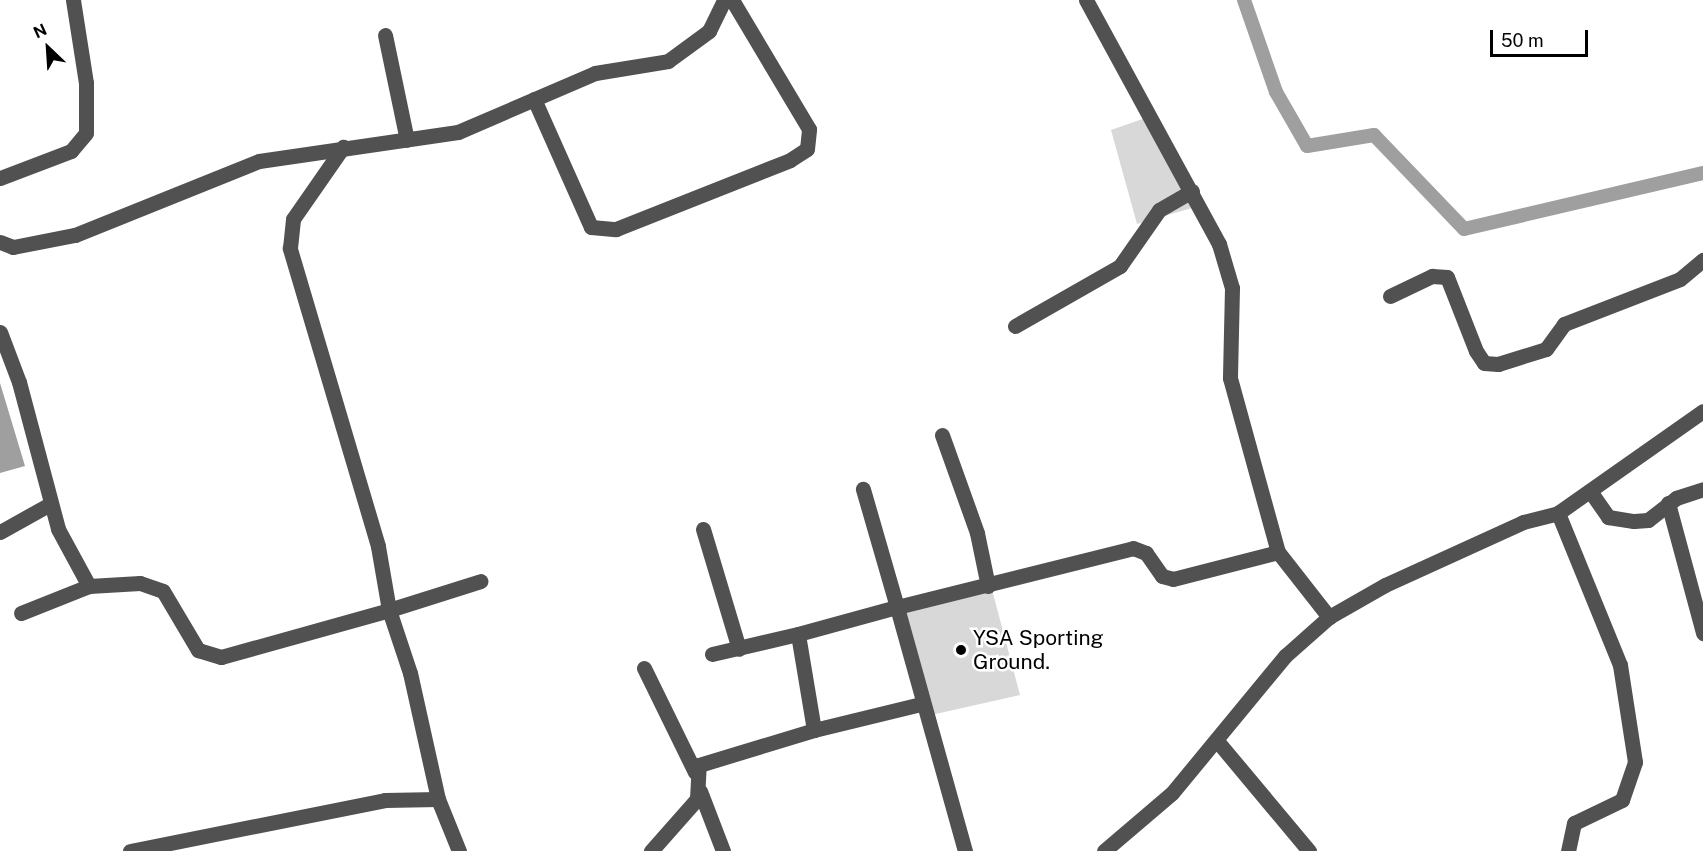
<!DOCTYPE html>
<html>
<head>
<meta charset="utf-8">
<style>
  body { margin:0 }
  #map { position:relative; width:1703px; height:851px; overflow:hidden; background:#fff; font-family:"Public Sans",sans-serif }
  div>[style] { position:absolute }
  .green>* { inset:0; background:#d8d8d8 }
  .water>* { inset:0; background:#9f9f9f }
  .canal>* { height:14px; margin:-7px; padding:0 7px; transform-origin:7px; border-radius:7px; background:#9f9f9f }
  .minor>* { height:15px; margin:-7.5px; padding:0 7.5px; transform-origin:7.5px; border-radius:7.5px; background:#515151 }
  .dots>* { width:16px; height:16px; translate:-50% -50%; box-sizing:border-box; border:3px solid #fff; border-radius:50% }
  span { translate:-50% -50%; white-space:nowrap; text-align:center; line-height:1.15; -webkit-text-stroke:5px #fff; paint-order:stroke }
  .poi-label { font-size:21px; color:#000 }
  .left { translate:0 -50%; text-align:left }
  .north { position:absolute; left:18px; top:18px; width:60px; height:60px; -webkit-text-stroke:4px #fff; paint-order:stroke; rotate:335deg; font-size:16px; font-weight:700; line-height:24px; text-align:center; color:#000 }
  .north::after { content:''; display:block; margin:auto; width:21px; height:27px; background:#000; clip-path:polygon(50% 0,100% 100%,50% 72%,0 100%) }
  .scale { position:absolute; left:1490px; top:30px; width:98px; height:27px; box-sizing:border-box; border:3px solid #000; border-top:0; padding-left:8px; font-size:18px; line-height:21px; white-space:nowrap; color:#000; -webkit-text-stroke:4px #fff; paint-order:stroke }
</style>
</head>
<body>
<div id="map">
  <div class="green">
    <div style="clip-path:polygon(1151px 116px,1202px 205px,1137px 224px,1111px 130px)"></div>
    <div style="clip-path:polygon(991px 586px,1020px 695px,931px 715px,903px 605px)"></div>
  </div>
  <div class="water">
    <div style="clip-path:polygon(0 383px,25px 466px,0 473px)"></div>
  </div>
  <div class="canal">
    <div style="left:1244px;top:0;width:97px;rotate:70.8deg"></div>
    <div style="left:1276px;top:92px;width:62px;rotate:60.1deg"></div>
    <div style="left:1307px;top:146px;width:68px;rotate:-9.3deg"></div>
    <div style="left:1374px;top:135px;width:130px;rotate:46.2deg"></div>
    <div style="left:1464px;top:229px;width:245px;rotate:-13.2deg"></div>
  </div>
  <div class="minor">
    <div style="left:1086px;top:0;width:278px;rotate:61.4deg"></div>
    <div style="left:1219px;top:244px;width:46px;rotate:73.5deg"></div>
    <div style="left:1232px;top:288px;width:90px;rotate:91.3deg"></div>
    <div style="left:1230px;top:378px;width:180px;rotate:74.6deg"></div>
    <div style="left:1278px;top:552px;width:83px;rotate:51.9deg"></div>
    <div style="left:1329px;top:617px;width:64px;rotate:-29.7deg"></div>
    <div style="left:1385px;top:585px;width:152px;rotate:-24.5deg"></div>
    <div style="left:1523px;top:522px;width:36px;rotate:-14deg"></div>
    <div style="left:1558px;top:513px;width:177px;rotate:-35.1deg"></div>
    <div style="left:385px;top:35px;width:107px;rotate:78.2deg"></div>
    <div style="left:534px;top:99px;width:140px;rotate:66deg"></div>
    <div style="left:591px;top:227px;width:25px;rotate:5deg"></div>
    <div style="left:616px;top:229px;width:187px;rotate:-21.6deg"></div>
    <div style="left:790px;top:160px;width:20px;rotate:-33deg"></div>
    <div style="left:807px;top:149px;width:20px;rotate:-84deg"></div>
    <div style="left:809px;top:129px;width:150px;rotate:-120.8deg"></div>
    <div style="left:0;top:178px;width:76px;rotate:-20.8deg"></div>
    <div style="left:71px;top:151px;width:23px;rotate:-50deg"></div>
    <div style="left:86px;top:133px;width:50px;rotate:-90deg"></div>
    <div style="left:86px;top:83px;width:84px;rotate:-98.9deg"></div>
    <div style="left:0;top:242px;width:14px;rotate:21deg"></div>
    <div style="left:13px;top:247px;width:63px;rotate:-11deg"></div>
    <div style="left:75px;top:235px;width:198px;rotate:-21.9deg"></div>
    <div style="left:259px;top:161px;width:201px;rotate:-8.3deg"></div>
    <div style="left:458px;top:132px;width:149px;rotate:-23.3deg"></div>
    <div style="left:595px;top:73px;width:74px;rotate:-9.3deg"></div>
    <div style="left:668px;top:61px;width:51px;rotate:-36.2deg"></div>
    <div style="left:709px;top:31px;width:34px;rotate:-64deg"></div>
    <div style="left:1390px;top:296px;width:47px;rotate:-25.5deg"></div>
    <div style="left:1432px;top:276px;width:15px;rotate:4deg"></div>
    <div style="left:1447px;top:277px;width:79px;rotate:68.6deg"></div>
    <div style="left:1476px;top:351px;width:14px;rotate:56deg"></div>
    <div style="left:1484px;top:363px;width:14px;rotate:4deg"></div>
    <div style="left:1498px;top:364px;width:50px;rotate:-17.4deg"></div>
    <div style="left:1546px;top:349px;width:31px;rotate:-54deg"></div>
    <div style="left:1564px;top:324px;width:124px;rotate:-21.2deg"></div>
    <div style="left:1680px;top:279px;width:30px;rotate:-40deg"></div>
    <div style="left:1015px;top:326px;width:121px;rotate:-29.7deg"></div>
    <div style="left:1120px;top:266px;width:68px;rotate:-55.1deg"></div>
    <div style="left:1159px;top:210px;width:38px;rotate:-30deg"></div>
    <div style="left:0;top:332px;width:53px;rotate:69.2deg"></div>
    <div style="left:19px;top:382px;width:152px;rotate:75.1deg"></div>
    <div style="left:58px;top:529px;width:65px;rotate:61.5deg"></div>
    <div style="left:942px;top:435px;width:104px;rotate:70.3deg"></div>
    <div style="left:977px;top:533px;width:54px;rotate:78.3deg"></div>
    <div style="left:1590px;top:491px;width:32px;rotate:55deg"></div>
    <div style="left:1608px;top:517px;width:26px;rotate:9deg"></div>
    <div style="left:1634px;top:521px;width:14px;rotate:-4deg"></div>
    <div style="left:1648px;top:520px;width:36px;rotate:-38deg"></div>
    <div style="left:1676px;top:498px;width:28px;rotate:-18deg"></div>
    <div style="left:1668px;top:503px;width:135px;rotate:74.9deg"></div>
    <div style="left:1558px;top:513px;width:164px;rotate:67.8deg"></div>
    <div style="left:1620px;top:665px;width:98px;rotate:81.2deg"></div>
    <div style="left:1635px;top:762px;width:40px;rotate:108.9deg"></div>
    <div style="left:1622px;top:800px;width:53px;rotate:154.4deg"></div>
    <div style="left:1574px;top:823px;width:29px;rotate:102deg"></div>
    <div style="left:703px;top:529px;width:125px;rotate:73.3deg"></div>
    <div style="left:0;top:532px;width:57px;rotate:-29.2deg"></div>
    <div style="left:21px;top:613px;width:73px;rotate:-21.7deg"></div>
    <div style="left:89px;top:586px;width:51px;rotate:-3.4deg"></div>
    <div style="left:140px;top:583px;width:24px;rotate:19deg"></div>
    <div style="left:163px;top:591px;width:69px;rotate:59.3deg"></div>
    <div style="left:198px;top:650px;width:24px;rotate:17deg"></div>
    <div style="left:221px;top:657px;width:174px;rotate:-15.6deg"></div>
    <div style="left:389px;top:610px;width:65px;rotate:-99.8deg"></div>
    <div style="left:378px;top:546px;width:311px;rotate:-106.5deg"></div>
    <div style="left:290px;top:248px;width:29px;rotate:-84deg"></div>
    <div style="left:293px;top:219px;width:88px;rotate:-55.2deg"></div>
    <div style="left:712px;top:654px;width:88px;rotate:-13.1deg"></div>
    <div style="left:644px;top:668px;width:116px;rotate:63.9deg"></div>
    <div style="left:814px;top:730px;width:110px;rotate:-13.7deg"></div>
    <div style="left:1218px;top:742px;width:142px;rotate:50.1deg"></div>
    <div style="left:700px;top:791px;width:64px;rotate:69deg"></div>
    <div style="left:130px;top:851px;width:260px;rotate:-11.3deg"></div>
    <div style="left:385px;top:800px;width:53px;rotate:-1.1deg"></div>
    <div style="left:459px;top:851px;width:56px;rotate:-112deg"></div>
    <div style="left:438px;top:799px;width:129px;rotate:-102.5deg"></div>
    <div style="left:410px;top:673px;width:66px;rotate:-108.4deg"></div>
    <div style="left:389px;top:610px;width:96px;rotate:-17.5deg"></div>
    <div style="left:651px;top:851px;width:69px;rotate:-48.5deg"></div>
    <div style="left:697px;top:799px;width:34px;rotate:-87deg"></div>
    <div style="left:699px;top:765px;width:120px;rotate:-16.9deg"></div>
    <div style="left:814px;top:730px;width:97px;rotate:-99.5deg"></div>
    <div style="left:798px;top:634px;width:103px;rotate:-15.3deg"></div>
    <div style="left:897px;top:607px;width:123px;rotate:-106.1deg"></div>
    <div style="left:965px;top:851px;width:253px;rotate:-105.6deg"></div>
    <div style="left:897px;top:607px;width:243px;rotate:-14deg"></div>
    <div style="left:1133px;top:548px;width:14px;rotate:21deg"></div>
    <div style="left:1146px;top:553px;width:28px;rotate:55deg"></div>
    <div style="left:1162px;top:576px;width:11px;rotate:15deg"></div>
    <div style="left:1173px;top:579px;width:108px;rotate:-14.4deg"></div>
    <div style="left:1104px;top:851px;width:89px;rotate:-40.5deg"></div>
    <div style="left:1172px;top:793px;width:178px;rotate:-50.5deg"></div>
    <div style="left:1285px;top:656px;width:59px;rotate:-41.6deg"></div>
  </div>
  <div class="dots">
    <div style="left:961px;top:650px;background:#000"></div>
  </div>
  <div class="poi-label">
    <span class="left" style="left:973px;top:650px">YSA Sporting<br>Ground.</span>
  </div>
  <div class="north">N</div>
  <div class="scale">50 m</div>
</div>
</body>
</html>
